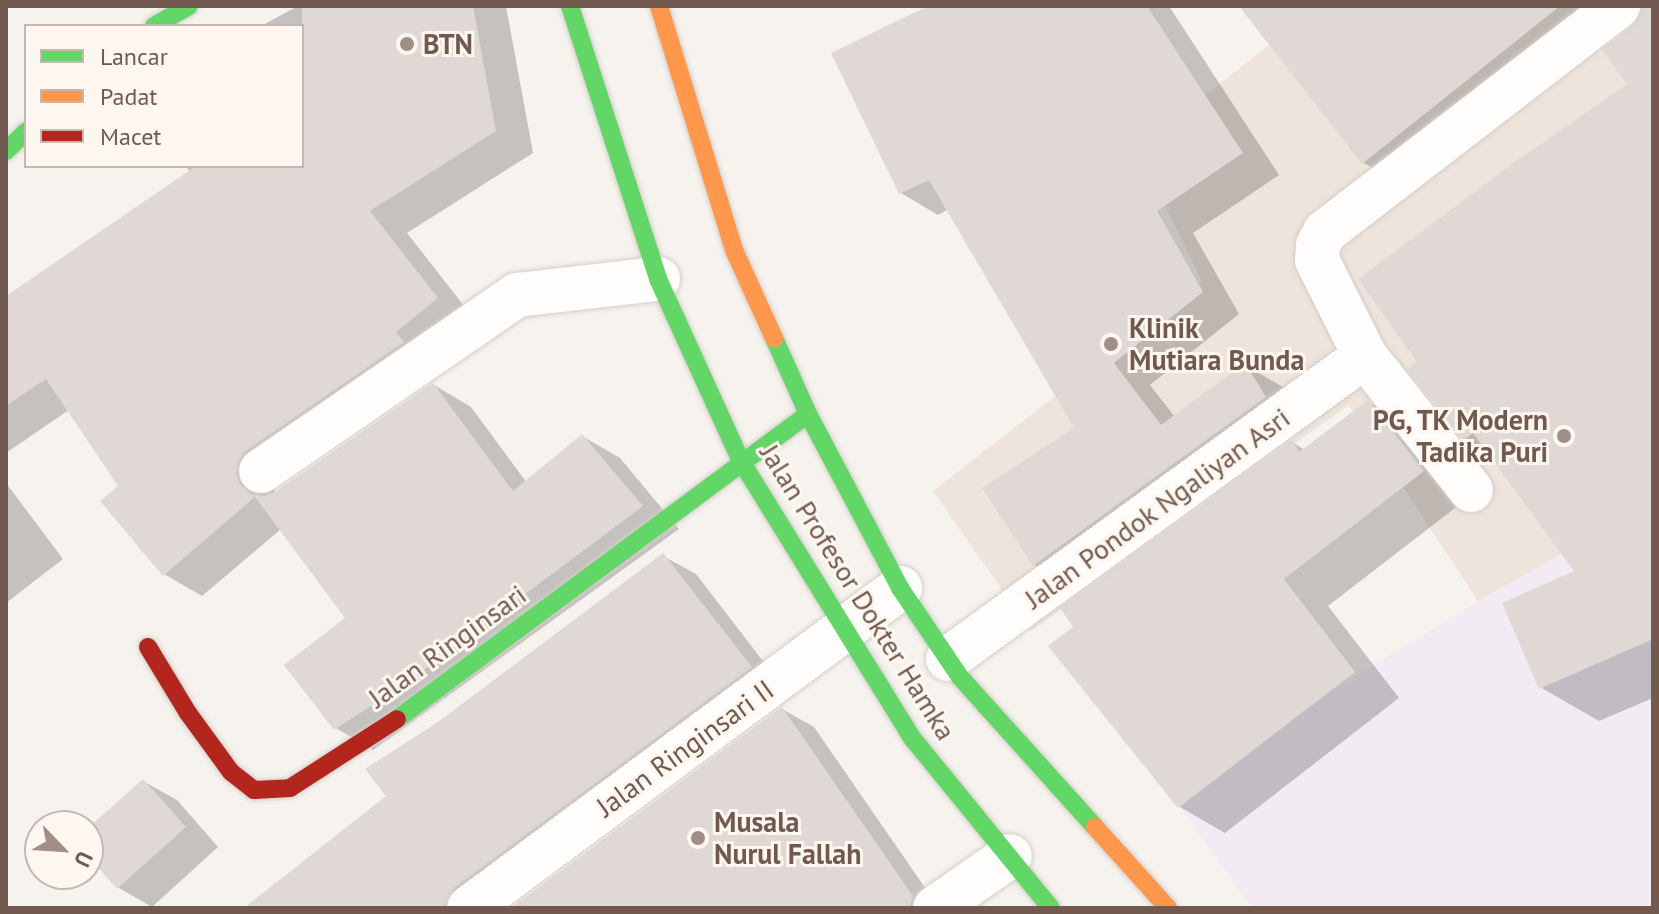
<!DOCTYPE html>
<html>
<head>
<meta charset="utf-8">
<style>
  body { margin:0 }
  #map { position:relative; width:1659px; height:914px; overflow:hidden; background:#f6f2ee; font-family:"PT Sans",sans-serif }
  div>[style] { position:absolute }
  .residential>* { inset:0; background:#eee4dc }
  .education>* { inset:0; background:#f2ebf3 }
  .shadow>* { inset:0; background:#0003 }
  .building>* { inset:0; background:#dfd8d4 }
  .roads { filter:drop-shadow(0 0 2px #d4cec9) drop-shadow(0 0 2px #d4cec9) }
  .street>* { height:44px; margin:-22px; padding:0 22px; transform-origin:22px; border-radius:22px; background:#fefdfc }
  .fast>* { height:18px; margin:-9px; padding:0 9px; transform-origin:9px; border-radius:9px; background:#63d668 }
  .slow>* { height:18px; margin:-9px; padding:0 9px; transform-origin:9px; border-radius:9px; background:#ff974d }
  .jam>* { height:18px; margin:-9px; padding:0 9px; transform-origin:9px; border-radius:9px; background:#b3261e }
  .dots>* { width:22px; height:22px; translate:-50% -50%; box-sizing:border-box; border:4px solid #fdf7f0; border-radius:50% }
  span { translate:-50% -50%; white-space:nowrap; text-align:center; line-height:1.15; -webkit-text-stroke:6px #fdf7f0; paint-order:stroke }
  .poi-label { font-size:28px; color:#725950; font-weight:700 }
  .left { translate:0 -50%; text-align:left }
  .right { translate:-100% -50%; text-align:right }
  .street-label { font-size:28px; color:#725950 }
  .frame { position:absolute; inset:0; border:8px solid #725950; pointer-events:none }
  .legend { position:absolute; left:24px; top:24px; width:280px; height:144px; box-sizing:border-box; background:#fdf7f0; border:2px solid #c5b8b0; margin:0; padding:10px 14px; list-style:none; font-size:24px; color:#725950 }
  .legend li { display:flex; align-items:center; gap:16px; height:40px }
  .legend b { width:40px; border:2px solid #c5b8b0 }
  .north { position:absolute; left:24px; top:810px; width:80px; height:80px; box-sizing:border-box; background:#fdf7f0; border:2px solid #c5b8b0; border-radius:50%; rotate:115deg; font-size:22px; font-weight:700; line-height:32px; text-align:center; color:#725950 }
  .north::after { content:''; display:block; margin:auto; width:28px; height:36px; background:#a08f87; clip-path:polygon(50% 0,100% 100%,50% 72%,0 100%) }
</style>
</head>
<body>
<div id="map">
  <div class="residential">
    <div style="clip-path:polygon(1318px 6px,1653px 6px,1638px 511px,1478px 601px,1349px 405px,1031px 631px,933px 491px,1202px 282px,1138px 149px)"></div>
  </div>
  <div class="education">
    <div style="clip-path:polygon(1653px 504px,1653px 908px,1252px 908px,1169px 792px,1478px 601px)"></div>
  </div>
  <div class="shadow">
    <div style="clip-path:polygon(298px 6px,506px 6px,533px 153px,407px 233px,475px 320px,276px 483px,274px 495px,434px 385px,471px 407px,527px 483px,582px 436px,620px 458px,679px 529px,373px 750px,336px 728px,347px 619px,281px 529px,202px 596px,164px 574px,121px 486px,69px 410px,6px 453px,6px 299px,190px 172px,186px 166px,302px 166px,302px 26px,261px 26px)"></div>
    <div style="clip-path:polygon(933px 6px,1169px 6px,1279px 175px,1193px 233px,1239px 314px,1150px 385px,1175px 417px,1245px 365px,1283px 387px,1302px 419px,1072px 586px,1035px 565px,1077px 429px,949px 209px,938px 215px,901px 193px)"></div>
    <div style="clip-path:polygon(1242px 6px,1642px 6px,1399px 183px,1364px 163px)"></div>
    <div style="clip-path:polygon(1644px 6px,1653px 6px,1653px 518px,1490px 454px,1465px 439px,1420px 362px,1630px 84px,1605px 50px,1643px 17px)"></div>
    <div style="clip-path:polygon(1368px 402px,1413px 428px,1468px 498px,1328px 606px,1399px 698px,1225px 833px,1180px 807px,1292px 442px,1305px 450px)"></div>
    <div style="clip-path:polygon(6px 483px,63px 559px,6px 603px)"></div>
    <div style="clip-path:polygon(1653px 539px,1653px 698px,1599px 721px,1540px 687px)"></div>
    <div style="clip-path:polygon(663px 556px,696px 574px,782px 686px,485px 908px,268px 908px,388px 797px,439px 724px)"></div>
    <div style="clip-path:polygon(782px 709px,814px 727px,939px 908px,514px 908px)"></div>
    <div style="clip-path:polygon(143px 781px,177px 800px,218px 847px,152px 907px,119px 888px,88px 853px,88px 831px)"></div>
  </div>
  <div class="building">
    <div style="clip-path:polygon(302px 6px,473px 6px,496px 131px,370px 211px,438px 298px,396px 332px,404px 342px,246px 451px,239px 460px,236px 472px,240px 484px,251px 494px,264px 496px,275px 492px,433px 383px,513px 491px,582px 434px,643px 506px,409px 681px,334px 730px,284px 665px,345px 618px,255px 497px,163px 576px,100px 501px,118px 486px,46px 379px,6px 406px,6px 296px,196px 166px,302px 166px)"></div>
    <div style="clip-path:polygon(928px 6px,1147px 6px,1243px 153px,1157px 211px,1203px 292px,1114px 363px,1161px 425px,1245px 363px,1266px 397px,1033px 566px,982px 488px,1074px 428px,929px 180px,899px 194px,831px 53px)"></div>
    <div style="clip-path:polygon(1239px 6px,1560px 6px,1362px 164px)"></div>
    <div style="clip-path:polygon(1642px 6px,1653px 6px,1653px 639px,1539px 689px,1502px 603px,1574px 571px,1473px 433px,1464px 440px,1407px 369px,1417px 362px,1358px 279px,1512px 164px,1627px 84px,1602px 50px,1634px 25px)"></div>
    <div style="clip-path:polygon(1368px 400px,1424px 471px,1284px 579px,1355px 672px,1178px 808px,1048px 646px,1073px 627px,1060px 608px,1292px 440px,1299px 452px)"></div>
    <div style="clip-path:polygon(663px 553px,752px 667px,454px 888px,444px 908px,244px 908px,386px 796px,365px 769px,438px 722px)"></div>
    <div style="clip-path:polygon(782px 707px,913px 896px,910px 908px,511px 908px)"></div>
    <div style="clip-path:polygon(143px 779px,186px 827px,117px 889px,88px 856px,88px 828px)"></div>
  </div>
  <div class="roads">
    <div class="street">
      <div style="left:261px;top:471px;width:311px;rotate:-34.5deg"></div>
      <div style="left:517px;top:295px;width:142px;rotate:-6.5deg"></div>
      <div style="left:1471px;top:490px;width:171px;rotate:-128.3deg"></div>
      <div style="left:1365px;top:356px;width:107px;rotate:-116.6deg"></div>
      <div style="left:1317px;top:260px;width:15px;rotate:-86deg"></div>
      <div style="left:1318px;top:245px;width:15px;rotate:-62deg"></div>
      <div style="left:1325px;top:232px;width:370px;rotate:-37.6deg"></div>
      <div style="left:948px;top:659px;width:515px;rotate:-36deg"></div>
      <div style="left:469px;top:908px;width:537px;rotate:-36.59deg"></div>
      <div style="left:935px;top:908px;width:91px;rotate:-34.7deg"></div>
    </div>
    <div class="fast">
      <div style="left:570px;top:6px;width:287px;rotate:72.1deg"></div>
      <div style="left:658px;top:279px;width:200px;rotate:65.5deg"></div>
      <div style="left:741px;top:461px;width:327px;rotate:58.3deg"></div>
      <div style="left:913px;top:739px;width:218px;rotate:50.8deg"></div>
      <div style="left:154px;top:26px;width:40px;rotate:-29.7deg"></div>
      <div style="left:6px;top:151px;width:28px;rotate:-44deg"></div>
      <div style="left:774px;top:338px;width:83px;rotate:65.9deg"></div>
      <div style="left:808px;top:414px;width:197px;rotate:62.1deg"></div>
      <div style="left:900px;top:588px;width:107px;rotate:56deg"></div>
      <div style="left:960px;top:677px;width:202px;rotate:48deg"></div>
      <div style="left:397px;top:719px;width:512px;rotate:-36.58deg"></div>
    </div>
    <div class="slow">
      <div style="left:659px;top:6px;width:255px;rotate:72.9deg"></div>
      <div style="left:734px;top:250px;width:97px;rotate:65.6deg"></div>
      <div style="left:1095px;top:827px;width:109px;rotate:48deg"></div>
    </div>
    <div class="jam">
      <div style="left:148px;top:647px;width:77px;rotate:58.8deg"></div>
      <div style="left:188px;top:713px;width:73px;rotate:53.9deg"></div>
      <div style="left:231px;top:772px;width:29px;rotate:38deg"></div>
      <div style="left:254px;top:790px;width:36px;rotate:-3deg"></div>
      <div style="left:290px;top:788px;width:127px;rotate:-32.8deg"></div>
    </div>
  </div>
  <div class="dots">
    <div style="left:407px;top:44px;background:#a08f87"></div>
    <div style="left:1111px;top:344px;background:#a08f87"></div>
    <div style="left:1564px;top:436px;background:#a08f87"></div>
    <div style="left:698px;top:838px;background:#a08f87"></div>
  </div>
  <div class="poi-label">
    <span class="left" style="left:423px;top:44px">BTN</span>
    <span class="left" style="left:1129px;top:344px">Klinik<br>Mutiara Bunda</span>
    <span class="right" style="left:1548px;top:436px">PG, TK Modern<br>Tadika Puri</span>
    <span class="left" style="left:714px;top:838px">Musala<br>Nurul Fallah</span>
  </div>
  <div class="street-label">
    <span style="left:1157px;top:508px;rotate:-36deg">Jalan Pondok Ngaliyan Asri</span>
    <span style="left:858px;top:592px;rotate:58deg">Jalan Profesor Dokter Hamka</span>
    <span style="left:447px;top:646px;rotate:-36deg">Jalan Ringinsari</span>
    <span style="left:685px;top:748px;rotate:-36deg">Jalan Ringinsari II</span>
  </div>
  <div class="frame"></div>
  <ul class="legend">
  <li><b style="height:10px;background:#63d668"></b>Lancar</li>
  <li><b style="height:10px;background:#ff974d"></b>Padat</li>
  <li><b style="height:10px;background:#b3261e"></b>Macet</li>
  </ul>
  <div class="north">U</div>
</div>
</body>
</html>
